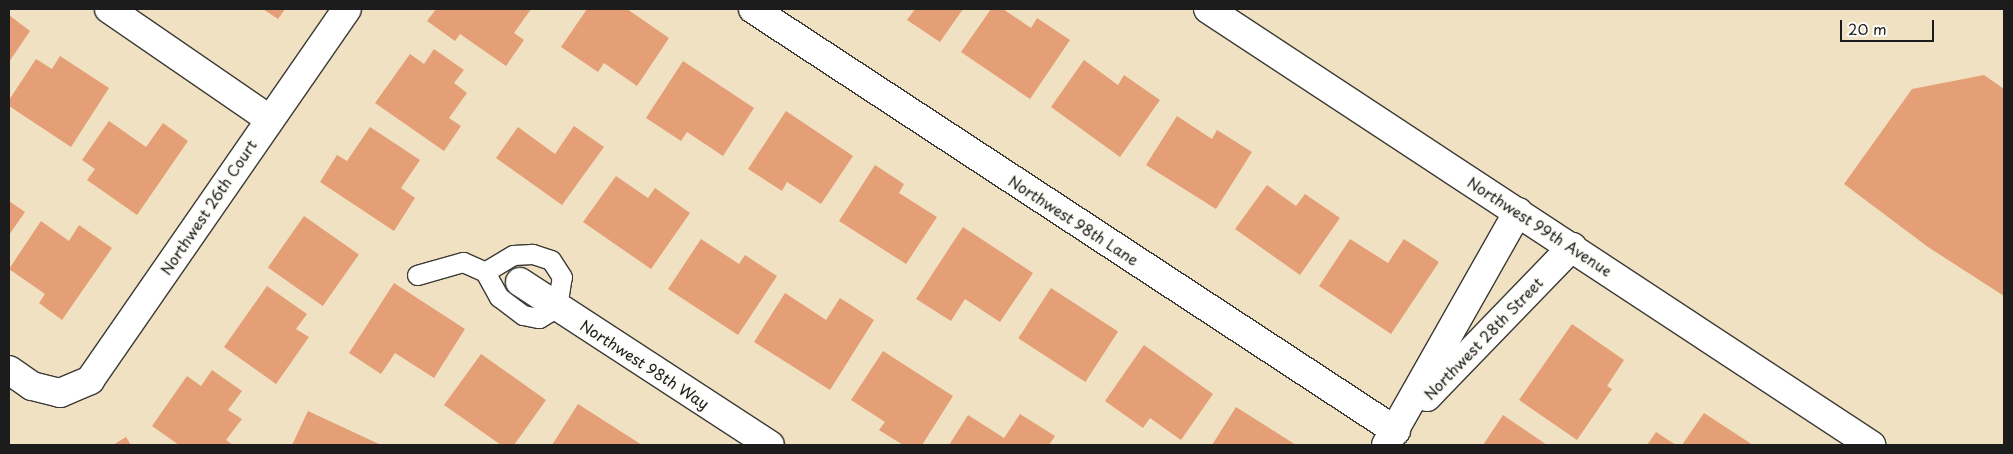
<!DOCTYPE html>
<html>
<head>
<meta charset="utf-8">
<style>
	body { margin:0 }
	#map { position:relative; width:2013px; height:454px; overflow:hidden; background:#f0e1c3; font-family:"Playpen Sans",sans-serif }
	div>[style] { position:absolute }
	.building>* { inset:0; background:#e59f77; transform-origin:0 0 }
	.roads { filter:drop-shadow(1px 0 #3c3a35) drop-shadow(-1px 0 #3c3a35) drop-shadow(0 1px #3c3a35) drop-shadow(0 -1px #3c3a35) }
	.lane>* { height:19px; margin:-9.5px; padding:0 9.5px; transform-origin:9.5px; border-radius:9.5px; background:#fff }
	.street>* { height:28px; margin:-14px; padding:0 14px; transform-origin:14px; border-radius:14px; background:#fff }
	.secondary>* { height:28px; margin:-14px; padding:0 14px; transform-origin:14px; border-radius:14px; background:#fff }
	span { translate:-50% -50%; white-space:nowrap; text-align:center; line-height:1.15; -webkit-text-stroke:4px #fdfcf7; paint-order:stroke }
	.street-label { font-size:15px; color:#1c1c1c }
	.frame { position:absolute; inset:0; border:10px solid #1c1c1c; pointer-events:none }
	.scale { position:absolute; left:1840px; top:20px; width:94px; height:22px; box-sizing:border-box; border:2px solid #1c1c1c; border-top:0; padding-left:6px; font-size:15px; line-height:18px; white-space:nowrap; color:#1c1c1c; -webkit-text-stroke:4px #fdfcf7; paint-order:stroke }
</style>
</head>
<body>
<div id="map">
	<div class="building">
		<div style="clip-path:polygon(263px 9px,285px 9px,278px 19px)"></div>
		<div style="clip-path:polygon(436px 9px,531px 9px,514px 33px,524px 40px,506px 66px,460px 34px,455px 41px,427px 21px)"></div>
		<div style="clip-path:polygon(587px 9px,627px 9px,669px 38px,637px 86px,604px 63px,598px 72px,561px 47px)"></div>
		<div style="clip-path:polygon(915px 9px,963px 9px,940px 42px,907px 20px)"></div>
		<div style="clip-path:polygon(991px 9px,1003px 9px,1031px 28px,1037px 18px,1070px 40px,1030px 99px,961px 52px)"></div>
		<div style="clip-path:polygon(9px 15px,30px 31px,9px 62px)"></div>
		<div style="clip-path:polygon(434px 49px,464px 70px,454px 83px,467px 93px,449px 118px,461px 126px,444px 151px,375px 103px,410px 54px,424px 64px)"></div>
		<div style="clip-path:polygon(60px 56px,109px 88px,71px 147px,9px 106px,9px 100px,36px 59px,52px 69px)"></div>
		<div style="clip-path:polygon(1084px 60px,1118px 85px,1124px 75px,1160px 100px,1120px 157px,1051px 107px)"></div>
		<div style="clip-path:polygon(683px 61px,754px 108px,723px 156px,687px 132px,681px 141px,646px 118px)"></div>
		<div style="clip-path:polygon(1984px 75px,2004px 89px,2004px 296px,1928px 247px,1844px 184px,1912px 89px)"></div>
		<div style="clip-path:polygon(786px 111px,853px 156px,821px 204px,787px 182px,782px 191px,748px 169px)"></div>
		<div style="clip-path:polygon(1177px 116px,1212px 139px,1217px 130px,1252px 152px,1216px 209px,1146px 165px)"></div>
		<div style="clip-path:polygon(109px 121px,146px 147px,163px 123px,188px 141px,137px 215px,87px 180px,95px 169px,82px 160px)"></div>
		<div style="clip-path:polygon(574px 126px,604px 147px,562px 205px,496px 158px,518px 127px,555px 154px)"></div>
		<div style="clip-path:polygon(370px 127px,420px 160px,401px 188px,415px 198px,394px 231px,320px 182px,337px 155px,347px 161px)"></div>
		<div style="clip-path:polygon(875px 165px,904px 184px,899px 193px,937px 217px,906px 264px,839px 221px)"></div>
		<div style="clip-path:polygon(616px 176px,648px 198px,655px 188px,690px 213px,651px 269px,583px 222px)"></div>
		<div style="clip-path:polygon(1267px 185px,1296px 206px,1305px 194px,1340px 218px,1300px 275px,1235px 229px)"></div>
		<div style="clip-path:polygon(9px 201px,25px 212px,9px 235px)"></div>
		<div style="left:304px;top:216px;width:67px;height:63px;rotate:35deg"></div>
		<div style="clip-path:polygon(41px 221px,69px 241px,79px 225px,112px 248px,62px 320px,39px 303px,45px 294px,9px 269px)"></div>
		<div style="clip-path:polygon(963px 227px,1033px 273px,1000px 322px,965px 299px,951px 321px,916px 299px)"></div>
		<div style="clip-path:polygon(701px 239px,739px 264px,745px 255px,777px 276px,738px 335px,668px 289px)"></div>
		<div style="clip-path:polygon(1350px 239px,1388px 263px,1404px 239px,1439px 262px,1391px 334px,1319px 286px)"></div>
		<div style="clip-path:polygon(394px 283px,465px 329px,434px 378px,395px 353px,381px 374px,349px 353px)"></div>
		<div style="clip-path:polygon(267px 286px,307px 314px,296px 329px,309px 337px,276px 384px,224px 347px)"></div>
		<div style="left:1051px;top:288px;width:80px;height:60px;rotate:33deg"></div>
		<div style="clip-path:polygon(785px 293px,826px 320px,840px 298px,874px 320px,830px 390px,754px 342px)"></div>
		<div style="clip-path:polygon(1572px 324px,1624px 360px,1607px 386px,1612px 389px,1577px 440px,1519px 400px)"></div>
		<div style="clip-path:polygon(1144px 345px,1213px 394px,1181px 440px,1150px 418px,1143px 428px,1105px 401px)"></div>
		<div style="clip-path:polygon(883px 351px,953px 396px,922px 445px,903px 445px,879px 430px,885px 422px,851px 400px)"></div>
		<div style="clip-path:polygon(481px 354px,546px 400px,514px 445px,501px 445px,444px 405px)"></div>
		<div style="clip-path:polygon(212px 370px,242px 391px,228px 410px,242px 419px,226px 440px,233px 445px,179px 445px,152px 426px,187px 376px,201px 386px)"></div>
		<div style="clip-path:polygon(578px 404px,642px 445px,552px 445px)"></div>
		<div style="clip-path:polygon(1236px 407px,1296px 445px,1212px 445px)"></div>
		<div style="clip-path:polygon(308px 411px,381px 445px,292px 445px)"></div>
		<div style="clip-path:polygon(1704px 413px,1753px 445px,1682px 445px)"></div>
		<div style="clip-path:polygon(1020px 414px,1055px 436px,1049px 445px,949px 445px,968px 415px,1004px 438px)"></div>
		<div style="clip-path:polygon(1503px 415px,1547px 445px,1483px 445px)"></div>
		<div style="clip-path:polygon(1656px 432px,1676px 445px,1647px 445px)"></div>
		<div style="clip-path:polygon(126px 437px,131px 445px,113px 445px)"></div>
	</div>
	<div class="roads">
		<div class="lane">
			<div style="left:417px;top:275px;width:48px;rotate:-15.8deg"></div>
			<div style="left:463px;top:262px;width:24px;rotate:24deg"></div>
			<div style="left:485px;top:272px;width:29px;rotate:61deg"></div>
			<div style="left:499px;top:297px;width:30px;rotate:37deg"></div>
			<div style="left:523px;top:315px;width:16px;rotate:11deg"></div>
			<div style="left:539px;top:318px;width:21px;rotate:-31deg"></div>
			<div style="left:557px;top:307px;width:30px;rotate:-81deg"></div>
			<div style="left:562px;top:277px;width:20px;rotate:-123deg"></div>
			<div style="left:551px;top:260px;width:20px;rotate:-162deg"></div>
			<div style="left:532px;top:254px;width:19px;rotate:177deg"></div>
			<div style="left:513px;top:255px;width:33px;rotate:149deg"></div>
		</div>
		<div class="street">
			<div style="left:109px;top:9px;width:194px;rotate:34.5deg"></div>
			<div style="left:753px;top:9px;width:769px;rotate:33.28deg"></div>
			<div style="left:520px;top:282px;width:298px;rotate:33.1deg"></div>
			<div style="left:9px;top:370px;width:28px;rotate:35deg"></div>
			<div style="left:32px;top:386px;width:29px;rotate:14deg"></div>
			<div style="left:60px;top:393px;width:33px;rotate:-23deg"></div>
			<div style="left:90px;top:380px;width:451px;rotate:-55.3deg"></div>
			<div style="left:1427px;top:397px;width:209px;rotate:-46deg"></div>
			<div style="left:1386px;top:445px;width:268px;rotate:-60.5deg"></div>
		</div>
		<div class="secondary">
			<div style="left:1208px;top:9px;width:794px;rotate:33.33deg"></div>
		</div>
	</div>
	<div class="street-label">
		<span style="left:208px;top:207px;rotate:-56deg">Northwest 26th Court</span>
		<span style="left:1074px;top:220px;rotate:33deg">Northwest 98th Lane</span>
		<span style="left:1540px;top:226px;rotate:33deg">Northwest 99th Avenue</span>
		<span style="left:1483px;top:338px;rotate:-46deg">Northwest 28th Street</span>
		<span style="left:645px;top:364px;rotate:33deg">Northwest 98th Way</span>
	</div>
	<div class="frame"></div>
	<div class="scale">20 m</div>
</div>
</body>
</html>
